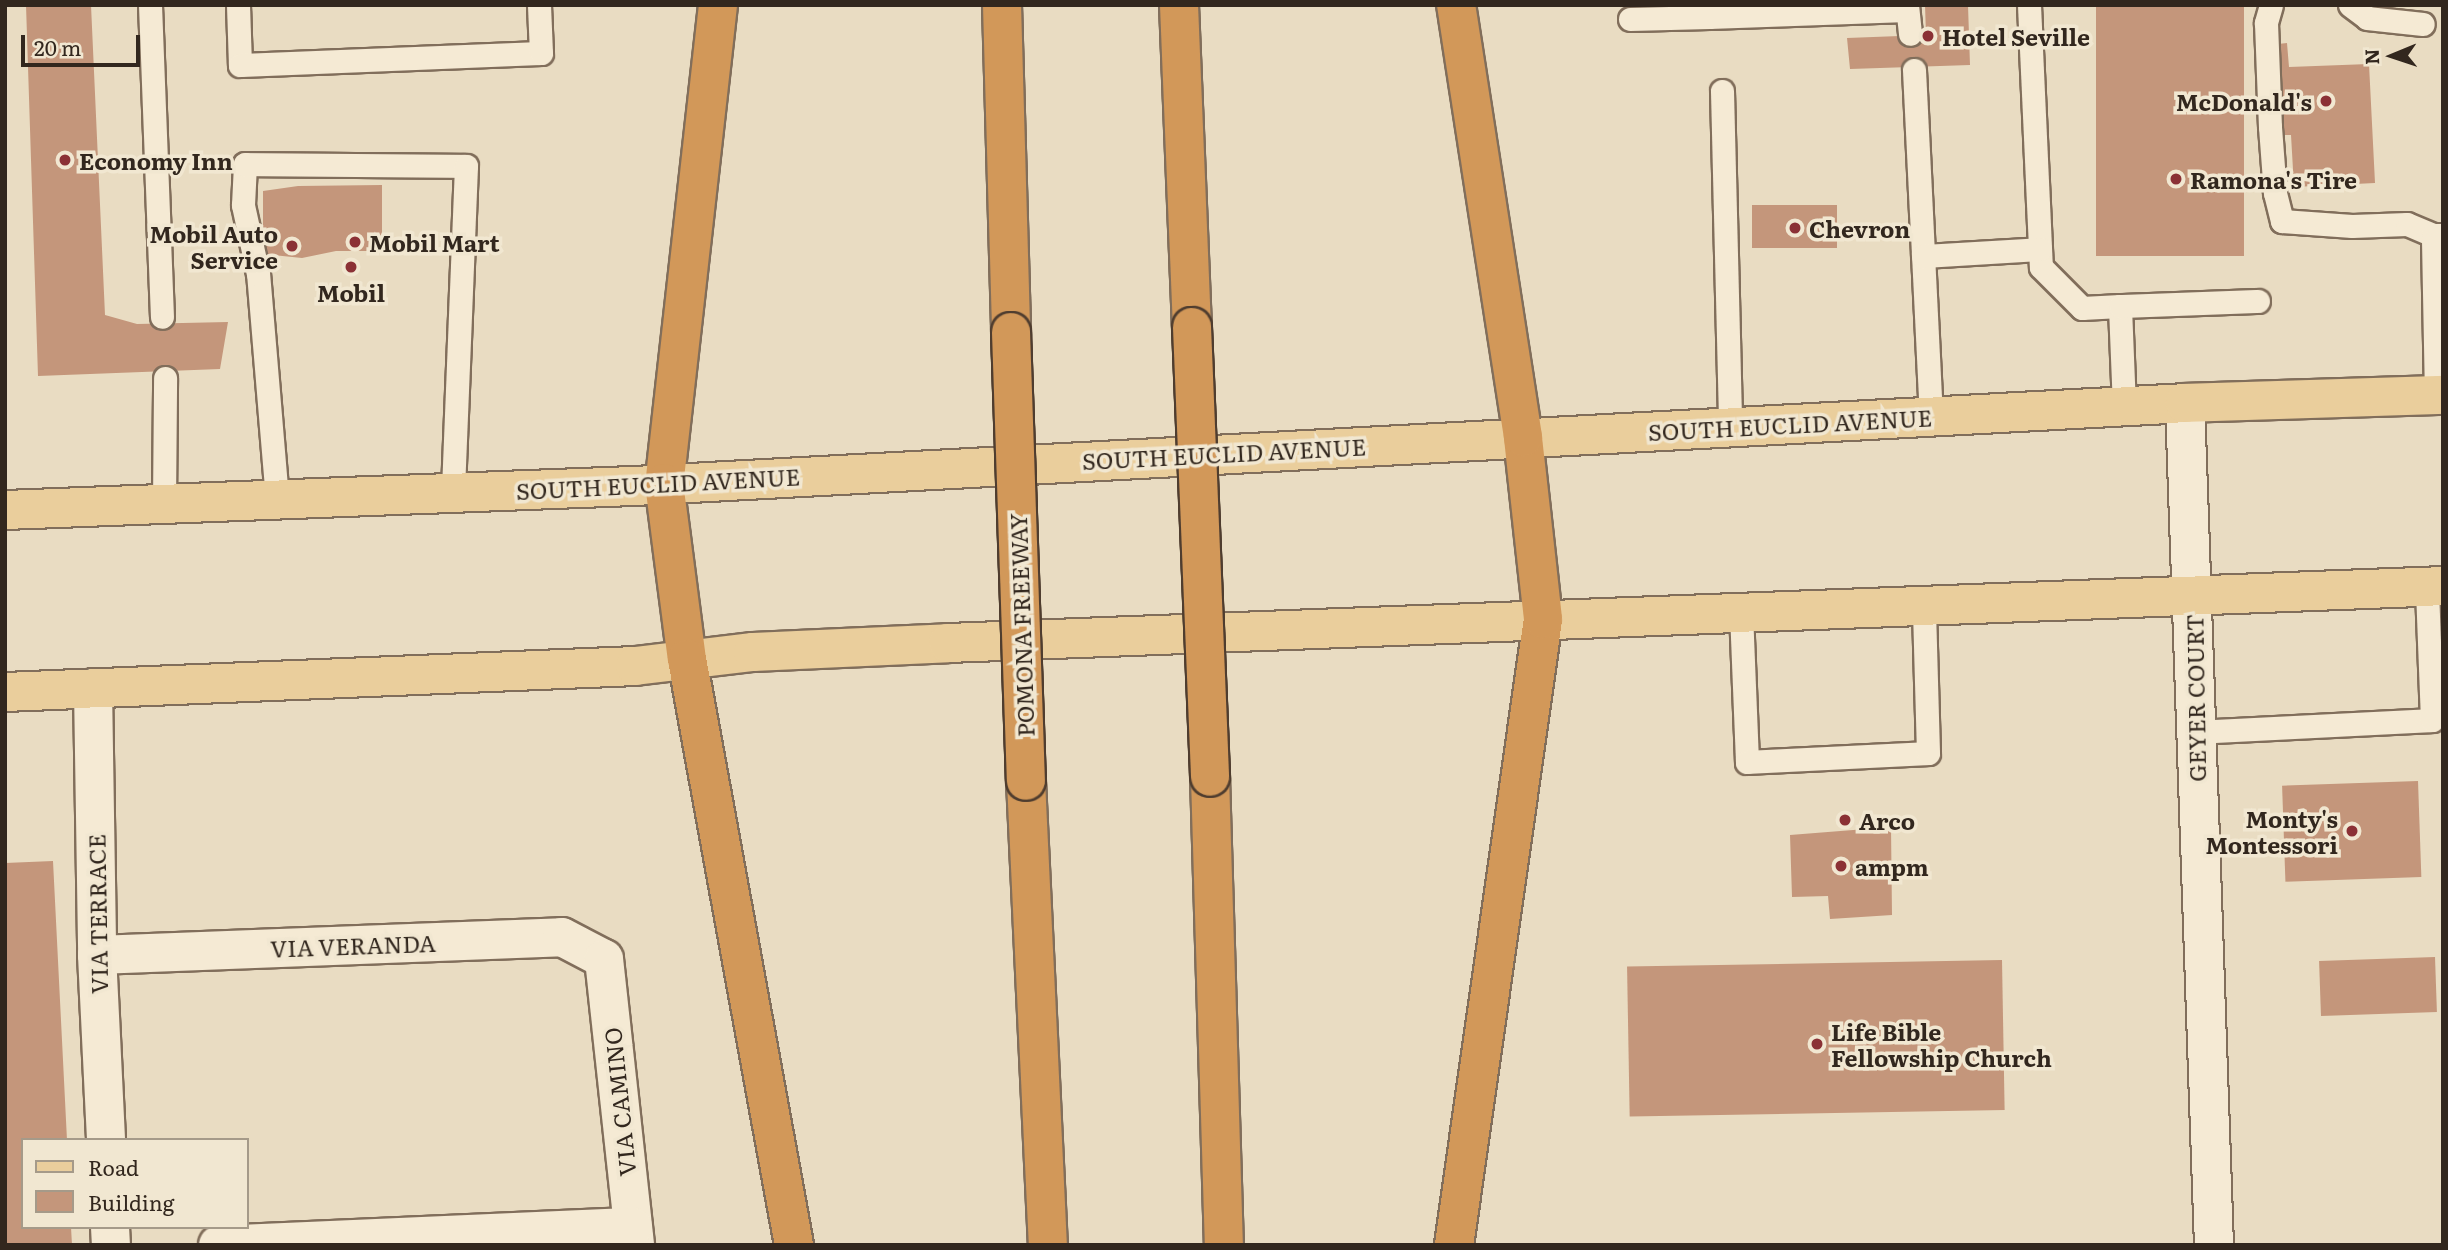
<!DOCTYPE html>
<html>
<head>
<meta charset="utf-8">
<style>
	body { margin:0 }
	#map { position:relative; width:2448px; height:1250px; overflow:hidden; background:#e9dcc2; font-family:Literata,serif }
	div>[style] { position:absolute }
	.building>* { inset:0; background:#c4967b; transform-origin:0 0 }
	.roads { filter:drop-shadow(2px 0 #816e5b) drop-shadow(-2px 0 #816e5b) drop-shadow(0 2px #816e5b) drop-shadow(0 -2px #816e5b) }
	.lane>* { height:23px; margin:-11.5px; padding:0 11.5px; transform-origin:11.5px; border-radius:11.5px; background:#f5ead4 }
	.street>* { height:38px; margin:-19px; padding:0 19px; transform-origin:19px; border-radius:19px; background:#f5ead4 }
	.primary>* { height:38px; margin:-19px; padding:0 19px; transform-origin:19px; border-radius:19px; background:#eace9c }
	.highway>* { height:38px; margin:-19px; padding:0 19px; transform-origin:19px; border-radius:19px; background:#d29859 }
	.bridges { filter:drop-shadow(2px 0 #4f3d2f) drop-shadow(-2px 0 #4f3d2f) drop-shadow(0 2px #4f3d2f) drop-shadow(0 -2px #4f3d2f) }
	.highway-bridge>* { height:38px; margin:-19px; padding:0 19px; transform-origin:19px; border-radius:19px; background:#d29859 }
	.dots>* { width:19px; height:19px; translate:-50% -50%; box-sizing:border-box; border:4px solid #f1e7d1; border-radius:50% }
	span { translate:-50% -50%; white-space:nowrap; text-align:center; line-height:1.15; -webkit-text-stroke:7px #f1e7d1; paint-order:stroke }
	.poi-label { font-size:23px; color:#32271e; font-weight:700 }
	.left { translate:0 -50%; text-align:left }
	.right { translate:-100% -50%; text-align:right }
	.street-label { font-size:23px; color:#32271e }
	.frame { position:absolute; inset:0; border:7px solid #32271e; pointer-events:none }
	.legend { position:absolute; left:21px; top:1138px; width:228px; height:91px; box-sizing:border-box; background:#f1e7d1; border:2px solid #a59a89; margin:0; padding:9px 12px; list-style:none; font-size:21px; color:#32271e }
	.legend li { display:flex; align-items:center; gap:14px; height:35px }
	.legend b { width:35px; border:2px solid #a59a89 }
	.north { position:absolute; left:2357px; top:21px; width:70px; height:70px; -webkit-text-stroke:5px #f1e7d1; paint-order:stroke; rotate:268deg; font-size:19px; font-weight:700; line-height:28px; text-align:center; color:#32271e }
	.north::after { content:''; display:block; margin:auto; width:24px; height:32px; background:#32271e; clip-path:polygon(50% 0,100% 100%,50% 72%,0 100%) }
	.scale { position:absolute; left:21px; top:35px; width:119px; height:32px; box-sizing:border-box; border:4px solid #32271e; border-top:0; padding-left:9px; font-size:21px; line-height:24px; white-space:nowrap; color:#32271e; -webkit-text-stroke:5px #f1e7d1; paint-order:stroke }
</style>
</head>
<body>
<div id="map">
	<div class="building">
		<div style="clip-path:polygon(26px 5px,91px 5px,105px 315px,137px 324px,228px 322px,220px 369px,38px 376px)"></div>
		<div style="clip-path:polygon(1925px 5px,1968px 5px,1970px 65px,1850px 69px,1847px 38px,1926px 35px)"></div>
		<div style="left:2096px;top:5px;width:148px;height:251px"></div>
		<div style="clip-path:polygon(2287px 43px,2289px 67px,2369px 64px,2375px 183px,2294px 187px,2291px 135px,2282px 135px,2278px 44px)"></div>
		<div style="clip-path:polygon(382px 185px,382px 251px,336px 251px,302px 258px,263px 254px,263px 191px,298px 186px)"></div>
		<div style="left:1837px;top:205px;width:43px;height:85px;rotate:90deg"></div>
		<div style="left:2418px;top:781px;width:96px;height:136px;rotate:88deg"></div>
		<div style="clip-path:polygon(1891px 827px,1892px 915px,1830px 919px,1828px 896px,1792px 897px,1790px 835px)"></div>
		<div style="clip-path:polygon(53px 861px,67px 1140px,23px 1140px,23px 1227px,71px 1227px,72px 1245px,5px 1245px,5px 863px)"></div>
		<div style="left:2435px;top:957px;width:55px;height:116px;rotate:88deg"></div>
		<div style="left:2002px;top:960px;width:150px;height:375px;rotate:89deg"></div>
	</div>
	<div class="roads">
		<div class="lane">
			<div style="left:150px;top:5px;width:312px;rotate:87.8deg"></div>
			<div style="left:238px;top:5px;width:60px;rotate:88.1deg"></div>
			<div style="left:240px;top:65px;width:301px;rotate:-2.3deg"></div>
			<div style="left:541px;top:53px;width:48px;rotate:-92.4deg"></div>
			<div style="left:1709px;top:5px;width:12px;rotate:90deg"></div>
			<div style="left:1709px;top:17px;width:198px;rotate:-2deg"></div>
			<div style="left:1907px;top:5px;width:29px;rotate:84deg"></div>
			<div style="left:2029px;top:5px;width:262px;rotate:87.4deg"></div>
			<div style="left:2041px;top:267px;width:58px;rotate:45deg"></div>
			<div style="left:2082px;top:308px;width:38px;rotate:-3deg"></div>
			<div style="left:2271px;top:5px;width:19px;rotate:106deg"></div>
			<div style="left:2266px;top:23px;width:104px;rotate:87.8deg"></div>
			<div style="left:2270px;top:127px;width:66px;rotate:85.7deg"></div>
			<div style="left:2275px;top:193px;width:29px;rotate:76deg"></div>
			<div style="left:2282px;top:221px;width:70px;rotate:4.1deg"></div>
			<div style="left:2352px;top:226px;width:55px;rotate:-2.1deg"></div>
			<div style="left:2407px;top:224px;width:28px;rotate:23deg"></div>
			<div style="left:2350px;top:5px;width:21px;rotate:37deg"></div>
			<div style="left:2367px;top:18px;width:56px;rotate:6.1deg"></div>
			<div style="left:1630px;top:19px;width:79px;rotate:-1.5deg"></div>
			<div style="left:1914px;top:70px;width:347px;rotate:87.2deg"></div>
			<div style="left:1722px;top:91px;width:336px;rotate:88.6deg"></div>
			<div style="left:1923px;top:256px;width:117px;rotate:-3.4deg"></div>
			<div style="left:2436px;top:396px;width:161px;rotate:-91.1deg"></div>
			<div style="left:2433px;top:235px;width:10px"></div>
			<div style="left:2124px;top:407px;width:101px;rotate:-92.3deg"></div>
			<div style="left:2120px;top:306px;width:138px;rotate:-2.1deg"></div>
			<div style="left:277px;top:499px;width:226px;rotate:-94.8deg"></div>
			<div style="left:258px;top:274px;width:71px;rotate:-102.3deg"></div>
			<div style="left:243px;top:205px;width:41px;rotate:-87.2deg"></div>
			<div style="left:245px;top:164px;width:221px;rotate:0.5deg"></div>
			<div style="left:466px;top:166px;width:326px;rotate:92.3deg"></div>
			<div style="left:164px;top:504px;width:126px;rotate:-89.5deg"></div>
			<div style="left:1741px;top:612px;width:150px;rotate:87.7deg"></div>
			<div style="left:1747px;top:762px;width:181px;rotate:-2.8deg"></div>
			<div style="left:1928px;top:753px;width:147px;rotate:-91.6deg"></div>
			<div style="left:2196px;top:732px;width:236px;rotate:-2.9deg"></div>
			<div style="left:2432px;top:720px;width:133px;rotate:-92.2deg"></div>
		</div>
		<div class="street">
			<div style="left:2185px;top:403px;width:842px;rotate:88.03deg"></div>
			<div style="left:93px;top:688px;width:267px;rotate:89.1deg"></div>
			<div style="left:97px;top:955px;width:185px;rotate:87.2deg"></div>
			<div style="left:97px;top:955px;width:465px;rotate:-2.2deg"></div>
			<div style="left:562px;top:937px;width:47px;rotate:27.6deg"></div>
			<div style="left:604px;top:959px;width:288px;rotate:83.8deg"></div>
			<div style="left:110px;top:1227px;width:18px;rotate:87deg"></div>
			<div style="left:218px;top:1245px;width:415px;rotate:-2.5deg"></div>
		</div>
		<div class="primary">
			<div style="left:5px;top:510px;width:629px;rotate:-2.19deg"></div>
			<div style="left:634px;top:486px;width:1553px;rotate:-3.06deg"></div>
			<div style="left:2185px;top:403px;width:258px;rotate:-1.8deg"></div>
			<div style="left:5px;top:692px;width:631px;rotate:-2.36deg"></div>
			<div style="left:635px;top:666px;width:119px;rotate:-6.8deg"></div>
			<div style="left:753px;top:652px;width:195px;rotate:-2.6deg"></div>
			<div style="left:948px;top:643px;width:1496px;rotate:-2.18deg"></div>
		</div>
		<div class="highway">
			<div style="left:718px;top:5px;width:481px;rotate:96.4deg"></div>
			<div style="left:664px;top:483px;width:177px;rotate:82.6deg"></div>
			<div style="left:687px;top:659px;width:596px;rotate:79.65deg"></div>
			<div style="left:1002px;top:5px;width:327px;rotate:88.4deg"></div>
			<div style="left:1179px;top:5px;width:322px;rotate:87.7deg"></div>
			<div style="left:1210px;top:777px;width:468px;rotate:88.3deg"></div>
			<div style="left:1026px;top:781px;width:465px;rotate:87.3deg"></div>
			<div style="left:1454px;top:1245px;width:632px;rotate:-81.91deg"></div>
			<div style="left:1543px;top:619px;width:183px;rotate:-96.3deg"></div>
			<div style="left:1523px;top:437px;width:437px;rotate:-98.8deg"></div>
		</div>
	</div>
	<div class="bridges">
		<div class="highway-bridge">
			<div style="left:1192px;top:327px;width:450px;rotate:87.7deg"></div>
			<div style="left:1011px;top:332px;width:449px;rotate:88.1deg"></div>
		</div>
	</div>
	<div class="dots">
		<div style="left:1928px;top:36px;background:#8b3135"></div>
		<div style="left:2326px;top:101px;background:#8b3135"></div>
		<div style="left:65px;top:160px;background:#8b3135"></div>
		<div style="left:2176px;top:179px;background:#8b3135"></div>
		<div style="left:1795px;top:228px;background:#8b3135"></div>
		<div style="left:355px;top:242px;background:#8b3135"></div>
		<div style="left:292px;top:246px;background:#8b3135"></div>
		<div style="left:351px;top:267px;background:#8b3135"></div>
		<div style="left:1845px;top:820px;background:#8b3135"></div>
		<div style="left:2352px;top:831px;background:#8b3135"></div>
		<div style="left:1841px;top:866px;background:#8b3135"></div>
		<div style="left:1817px;top:1044px;background:#8b3135"></div>
	</div>
	<div class="poi-label">
		<span class="left" style="left:1942px;top:36px">Hotel Seville</span>
		<span class="right" style="left:2312px;top:101px">McDonald's</span>
		<span class="left" style="left:79px;top:160px">Economy Inn</span>
		<span class="left" style="left:2190px;top:179px">Ramona's Tire</span>
		<span class="left" style="left:1809px;top:228px">Chevron</span>
		<span class="right" style="left:278px;top:246px">Mobil Auto<br>Service</span>
		<span class="left" style="left:369px;top:242px">Mobil Mart</span>
		<span style="left:351px;top:292px">Mobil</span>
		<span class="right" style="left:2338px;top:831px">Monty's<br>Montessori</span>
		<span class="left" style="left:1859px;top:820px">Arco</span>
		<span class="left" style="left:1855px;top:866px">ampm</span>
		<span class="left" style="left:1831px;top:1044px">Life Bible<br>Fellowship Church</span>
	</div>
	<div class="street-label">
		<span style="left:1790px;top:424px;rotate:-3deg">SOUTH EUCLID AVENUE</span>
		<span style="left:1224px;top:453px;rotate:-3deg">SOUTH EUCLID AVENUE</span>
		<span style="left:658px;top:483px;rotate:-3deg">SOUTH EUCLID AVENUE</span>
		<span style="left:1021px;top:625px;rotate:-92deg">POMONA FREEWAY</span>
		<span style="left:2195px;top:698px;rotate:-91deg">GEYER COURT</span>
		<span style="left:97px;top:914px;rotate:-91deg">VIA TERRACE</span>
		<span style="left:353px;top:945px;rotate:-2deg">VIA VERANDA</span>
		<span style="left:619px;top:1102px;rotate:-96deg">VIA CAMINO</span>
	</div>
	<div class="frame"></div>
	<ul class="legend">
	<li><b style="height:9px;background:#eace9c"></b>Road</li>
	<li><b style="height:19px;background:#c4967b"></b>Building</li>
	</ul>
	<div class="north">N</div>
	<div class="scale">20 m</div>
</div>
</body>
</html>
